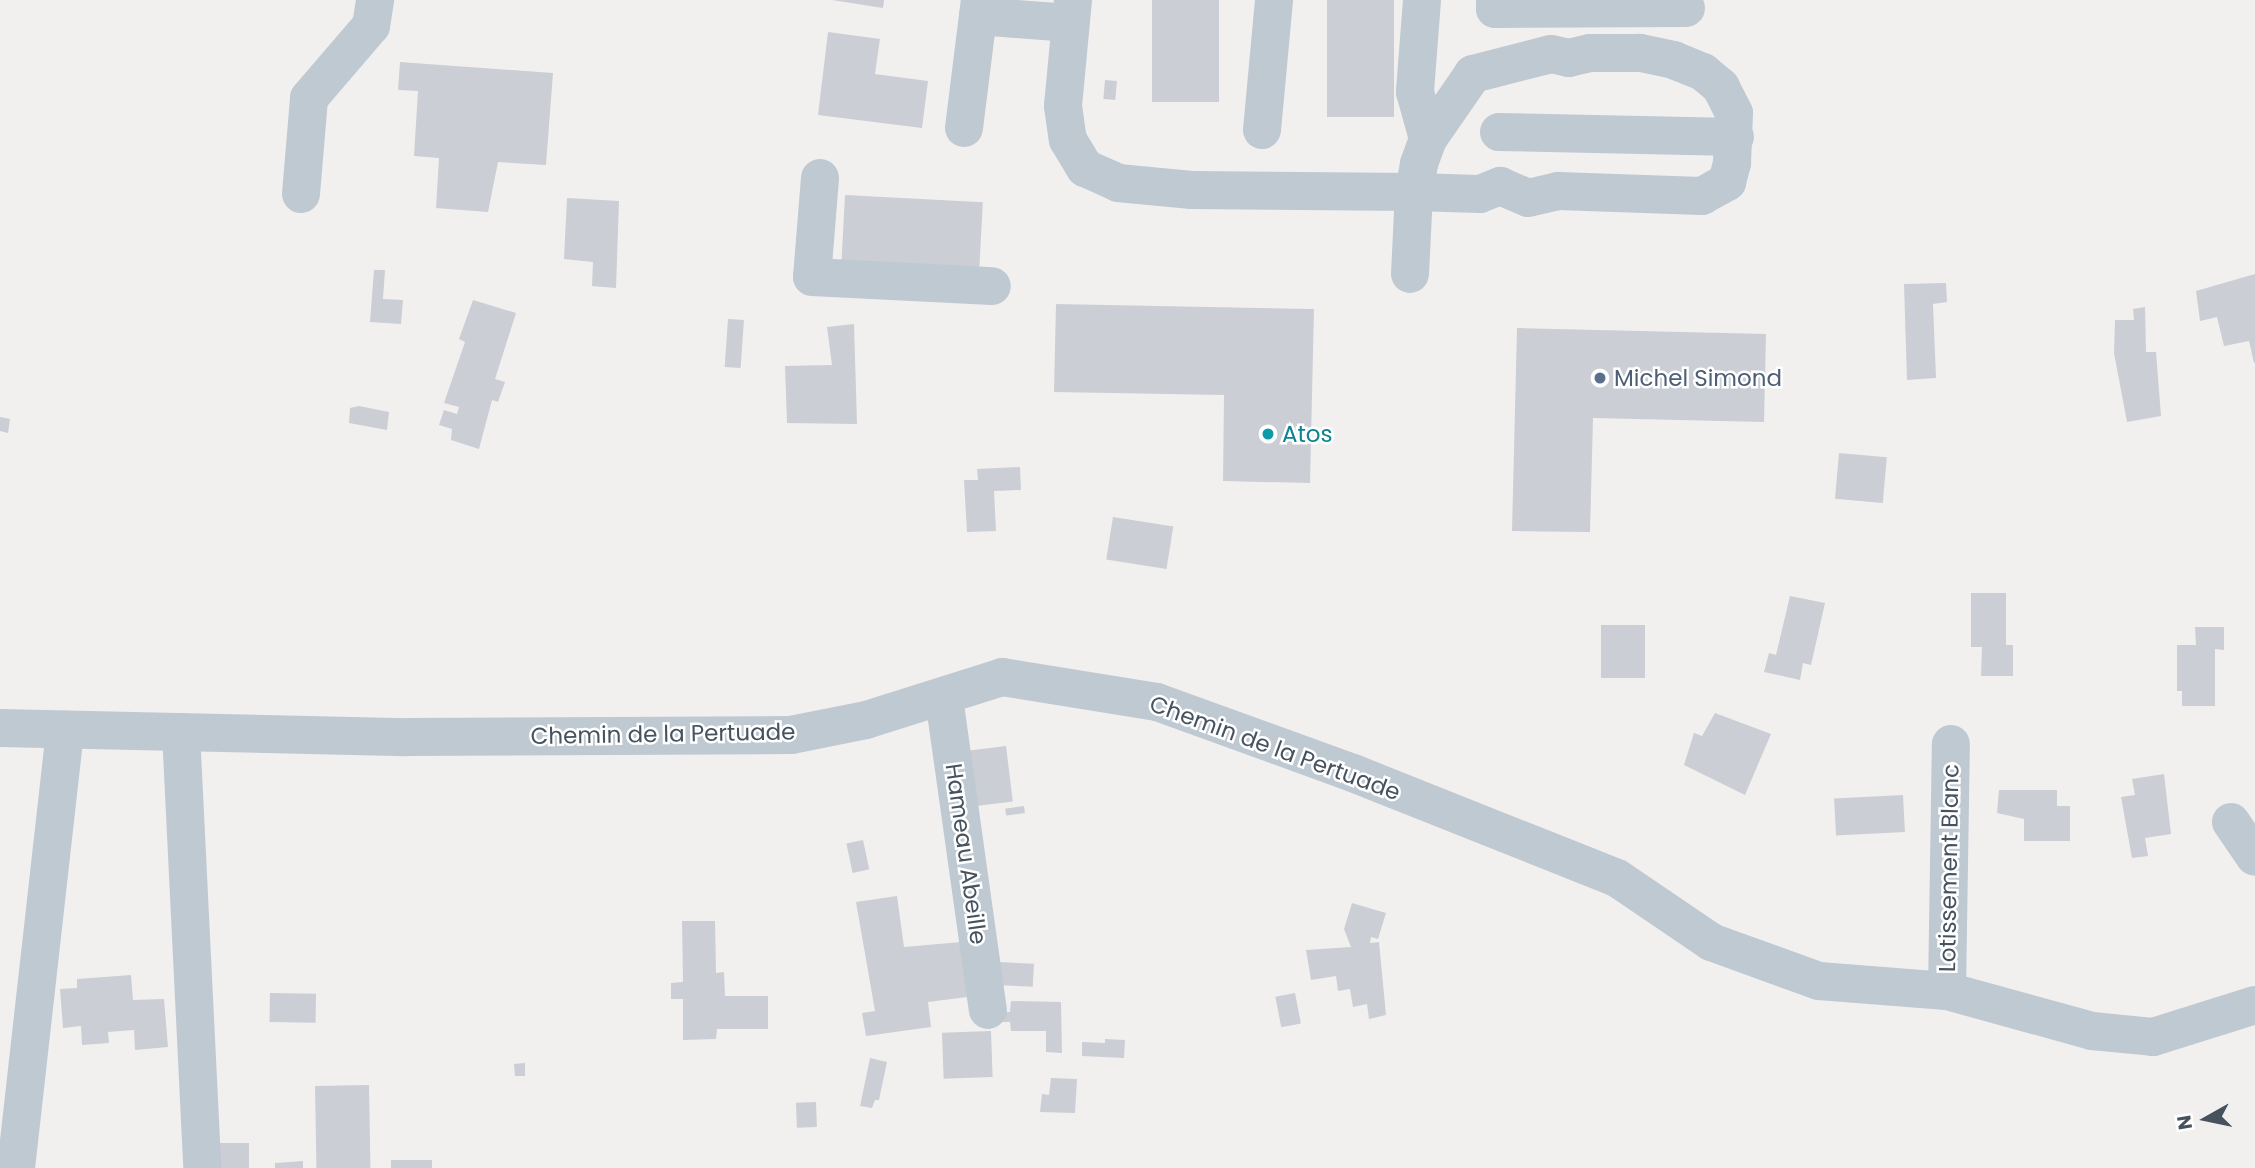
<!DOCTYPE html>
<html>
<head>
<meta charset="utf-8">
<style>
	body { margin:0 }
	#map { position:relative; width:2255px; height:1168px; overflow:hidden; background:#f2efef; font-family:Poppins,sans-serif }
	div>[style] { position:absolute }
	.building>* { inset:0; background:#cbced4; transform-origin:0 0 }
	.minor>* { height:38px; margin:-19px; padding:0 19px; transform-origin:19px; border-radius:19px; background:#bfc9d2 }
	.dots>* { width:19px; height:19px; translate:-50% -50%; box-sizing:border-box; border:4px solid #fff; border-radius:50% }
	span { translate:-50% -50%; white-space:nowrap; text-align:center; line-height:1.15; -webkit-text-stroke:5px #fff; paint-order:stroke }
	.service-label { font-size:23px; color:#4e5e75 }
	.left { translate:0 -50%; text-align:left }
	.culture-label { font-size:23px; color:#0d838f }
	.street-label { font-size:23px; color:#46525e }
	.north { position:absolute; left:2171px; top:1084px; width:70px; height:70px; -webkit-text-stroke:5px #fff; paint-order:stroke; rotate:261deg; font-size:19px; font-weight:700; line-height:28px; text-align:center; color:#46525e }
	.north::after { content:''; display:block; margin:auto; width:24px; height:32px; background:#46525e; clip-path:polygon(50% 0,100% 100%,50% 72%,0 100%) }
</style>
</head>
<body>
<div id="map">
	<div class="building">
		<div style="clip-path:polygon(832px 0,884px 0,883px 8px)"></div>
		<div style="left:1152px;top:0;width:67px;height:102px"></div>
		<div style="left:1327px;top:0;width:67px;height:117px"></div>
		<div style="clip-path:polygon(828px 32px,880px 39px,875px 74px,928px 81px,922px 128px,818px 115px)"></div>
		<div style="clip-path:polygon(400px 62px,553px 73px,546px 165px,498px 162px,488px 212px,436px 208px,439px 158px,414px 156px,418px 91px,398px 90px)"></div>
		<div style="left:1105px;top:80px;width:12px;height:19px;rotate:5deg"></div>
		<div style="left:845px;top:195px;width:138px;height:67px;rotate:3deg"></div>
		<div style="clip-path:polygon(567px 198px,619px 201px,616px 288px,592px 286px,593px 262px,564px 259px)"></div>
		<div style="clip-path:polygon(374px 270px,385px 270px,383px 299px,403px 300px,401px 324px,370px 322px)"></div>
		<div style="clip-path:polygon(2255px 274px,2255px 363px,2254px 363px,2249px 341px,2224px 346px,2217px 317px,2200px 321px,2196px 291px)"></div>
		<div style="clip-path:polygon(1946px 283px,1947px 302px,1933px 304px,1936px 378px,1907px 380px,1904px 284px)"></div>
		<div style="clip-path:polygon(473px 300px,516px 313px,495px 379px,505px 382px,498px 402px,492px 400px,479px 449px,451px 440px,452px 429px,439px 425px,444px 410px,457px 414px,459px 407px,444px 403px,465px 342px,459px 339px)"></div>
		<div style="clip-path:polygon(1056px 304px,1314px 309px,1310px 483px,1223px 481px,1224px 395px,1054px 392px)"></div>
		<div style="clip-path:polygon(2145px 307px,2146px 352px,2156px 352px,2161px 416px,2127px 422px,2114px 353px,2115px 320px,2134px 320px,2133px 309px)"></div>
		<div style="left:728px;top:319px;width:16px;height:48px;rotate:4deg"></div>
		<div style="clip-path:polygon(854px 324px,857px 424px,787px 423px,785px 366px,832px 365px,827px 327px)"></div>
		<div style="clip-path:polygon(1517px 328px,1766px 334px,1764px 422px,1593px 418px,1590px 532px,1512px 531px)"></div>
		<div style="clip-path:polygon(359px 406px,389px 412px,387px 430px,349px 423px,350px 408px)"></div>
		<div style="clip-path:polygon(0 417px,10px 419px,8px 433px,0 431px)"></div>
		<div style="left:1839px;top:453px;width:48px;height:46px;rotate:5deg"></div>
		<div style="clip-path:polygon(1020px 467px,1021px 490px,994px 491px,996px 531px,967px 532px,964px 480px,978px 480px,977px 469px)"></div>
		<div style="left:1113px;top:517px;width:61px;height:43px;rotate:9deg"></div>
		<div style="clip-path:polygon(1971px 593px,2006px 593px,2006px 645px,2013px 645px,2013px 676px,1981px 676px,1982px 647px,1971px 647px)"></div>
		<div style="clip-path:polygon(1790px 596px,1825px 603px,1811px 665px,1803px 663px,1800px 680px,1764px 672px,1769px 653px,1776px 655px)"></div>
		<div style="left:1645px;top:625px;width:53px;height:44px;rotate:90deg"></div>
		<div style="clip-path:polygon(2195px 627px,2224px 627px,2224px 650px,2215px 649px,2215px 706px,2182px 706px,2182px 691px,2177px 691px,2177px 645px,2196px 645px)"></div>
		<div style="clip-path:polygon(1715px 713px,1771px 734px,1745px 795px,1684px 765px,1694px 733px,1702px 736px)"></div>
		<div style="left:1006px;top:746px;width:56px;height:37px;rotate:83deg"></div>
		<div style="clip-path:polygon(2164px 774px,2171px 834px,2145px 838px,2148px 856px,2132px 858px,2121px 797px,2135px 795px,2132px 779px)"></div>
		<div style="clip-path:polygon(1999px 790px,2057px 790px,2057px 806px,2070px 806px,2070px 841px,2024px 841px,2024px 819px,1997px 813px)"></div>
		<div style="left:1903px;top:795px;width:37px;height:69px;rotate:87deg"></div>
		<div style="left:1024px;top:806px;width:7px;height:19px;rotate:82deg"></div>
		<div style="left:863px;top:840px;width:30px;height:17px;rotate:78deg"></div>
		<div style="clip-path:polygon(897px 896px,904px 947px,973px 941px,975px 996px,928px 1002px,931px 1027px,866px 1036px,862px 1013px,875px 1011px,856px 902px)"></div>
		<div style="clip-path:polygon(1352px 903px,1386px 913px,1378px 939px,1371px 937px,1370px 943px,1379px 942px,1386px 1015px,1369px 1019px,1367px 1004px,1353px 1007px,1350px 989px,1338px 991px,1336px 976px,1311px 980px,1306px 950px,1351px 947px,1344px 929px)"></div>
		<div style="clip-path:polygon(682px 921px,715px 921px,716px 973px,724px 972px,725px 996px,768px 996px,768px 1029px,717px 1029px,716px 1039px,683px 1040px,683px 999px,671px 999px,671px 983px,683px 982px)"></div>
		<div style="left:999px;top:962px;width:35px;height:23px;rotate:3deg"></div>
		<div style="clip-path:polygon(131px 975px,133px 1000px,164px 999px,168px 1047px,135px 1050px,134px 1030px,108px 1032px,109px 1043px,82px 1045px,81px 1026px,63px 1028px,60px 989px,77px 988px,77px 979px)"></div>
		<div style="left:270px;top:993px;width:46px;height:29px;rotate:1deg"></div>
		<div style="left:1295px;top:993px;width:31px;height:20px;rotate:79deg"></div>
		<div style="clip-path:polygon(1011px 1001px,1061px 1002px,1062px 1053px,1046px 1052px,1046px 1031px,1011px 1031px,1010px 1022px,1000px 1022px,1001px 1012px,1010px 1012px)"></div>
		<div style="left:991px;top:1031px;width:46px;height:49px;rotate:88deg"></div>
		<div style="clip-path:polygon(1105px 1039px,1125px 1040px,1124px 1058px,1082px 1056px,1082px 1042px,1105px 1043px)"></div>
		<div style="clip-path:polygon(870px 1058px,887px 1062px,879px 1100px,875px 1100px,872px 1108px,860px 1106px)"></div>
		<div style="clip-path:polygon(525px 1063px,525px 1076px,515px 1076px,514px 1064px)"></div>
		<div style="clip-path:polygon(1051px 1078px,1077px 1079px,1075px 1113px,1040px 1112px,1042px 1094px,1049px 1095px)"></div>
		<div style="left:369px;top:1085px;width:83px;height:54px;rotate:89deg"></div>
		<div style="left:816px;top:1102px;width:25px;height:20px;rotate:88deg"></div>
		<div style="left:249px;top:1143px;width:25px;height:30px;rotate:90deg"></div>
		<div style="left:391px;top:1160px;width:41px;height:8px"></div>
		<div style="clip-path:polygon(303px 1161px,303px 1168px,275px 1168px,275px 1163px)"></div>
	</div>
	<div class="minor">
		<div style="left:1073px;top:0;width:106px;rotate:95.4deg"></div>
		<div style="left:1063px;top:106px;width:34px;rotate:82deg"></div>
		<div style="left:1068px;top:140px;width:33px;rotate:59deg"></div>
		<div style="left:1085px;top:168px;width:36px;rotate:24deg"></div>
		<div style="left:1118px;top:183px;width:74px;rotate:5.4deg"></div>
		<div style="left:1192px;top:190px;width:222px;rotate:0.5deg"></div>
		<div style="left:1414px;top:192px;width:66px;rotate:1.7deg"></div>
		<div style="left:1480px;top:194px;width:22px;rotate:-22deg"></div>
		<div style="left:1500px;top:186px;width:30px;rotate:23deg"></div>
		<div style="left:1528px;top:198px;width:31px;rotate:-13deg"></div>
		<div style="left:1558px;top:191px;width:144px;rotate:2deg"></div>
		<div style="left:1702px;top:196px;width:29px;rotate:-29deg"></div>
		<div style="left:1727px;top:182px;width:20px;rotate:-75deg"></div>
		<div style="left:1732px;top:163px;width:50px;rotate:-87.7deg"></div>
		<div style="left:1734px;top:113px;width:29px;rotate:-117deg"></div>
		<div style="left:1721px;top:87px;width:23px;rotate:-140deg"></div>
		<div style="left:1703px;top:72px;width:31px;rotate:-158deg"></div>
		<div style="left:1674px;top:60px;width:35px;rotate:-168deg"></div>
		<div style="left:1640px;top:53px;width:50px;rotate:180deg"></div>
		<div style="left:1590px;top:53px;width:22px;rotate:167deg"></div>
		<div style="left:1569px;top:58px;width:18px;rotate:-167deg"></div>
		<div style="left:1551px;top:54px;width:81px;rotate:165.6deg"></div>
		<div style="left:1473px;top:74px;width:79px;rotate:124.7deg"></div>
		<div style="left:1428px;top:139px;width:27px;rotate:110deg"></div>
		<div style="left:1419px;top:164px;width:28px;rotate:100deg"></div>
		<div style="left:1414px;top:192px;width:82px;rotate:92.8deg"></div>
		<div style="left:1422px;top:0;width:92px;rotate:94.4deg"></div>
		<div style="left:1415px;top:92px;width:49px;rotate:74.5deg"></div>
		<div style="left:1495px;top:0;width:9px;rotate:90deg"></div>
		<div style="left:1495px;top:9px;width:191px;rotate:-0.3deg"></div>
		<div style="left:978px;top:16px;width:92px;rotate:4.4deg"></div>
		<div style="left:964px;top:128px;width:129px;rotate:-82.9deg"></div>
		<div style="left:1262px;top:130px;width:131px;rotate:-84.7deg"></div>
		<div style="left:1499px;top:132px;width:236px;rotate:1.2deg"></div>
		<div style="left:820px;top:178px;width:99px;rotate:94.6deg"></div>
		<div style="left:812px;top:277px;width:180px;rotate:2.9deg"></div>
		<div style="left:301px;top:194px;width:96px;rotate:-85.2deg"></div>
		<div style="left:309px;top:98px;width:95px;rotate:-49.3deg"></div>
		<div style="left:371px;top:26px;width:26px;rotate:-81deg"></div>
		<div style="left:944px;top:698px;width:315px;rotate:82deg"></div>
		<div style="left:0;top:728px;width:407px;rotate:1.3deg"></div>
		<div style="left:407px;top:737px;width:384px;rotate:-0.3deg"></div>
		<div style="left:791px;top:735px;width:76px;rotate:-11.3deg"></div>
		<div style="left:866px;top:720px;width:143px;rotate:-17.5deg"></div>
		<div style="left:1002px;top:677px;width:157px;rotate:9.2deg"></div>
		<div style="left:1157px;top:702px;width:208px;rotate:19.9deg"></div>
		<div style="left:1353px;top:773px;width:284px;rotate:21.7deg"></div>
		<div style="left:1617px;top:878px;width:114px;rotate:34.2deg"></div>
		<div style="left:1711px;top:942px;width:115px;rotate:19.9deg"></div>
		<div style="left:1819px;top:981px;width:128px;rotate:4.5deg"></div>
		<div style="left:1947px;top:991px;width:150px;rotate:15.4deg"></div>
		<div style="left:2092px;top:1031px;width:61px;rotate:5.6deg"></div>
		<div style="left:2153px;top:1037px;width:107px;rotate:-17.4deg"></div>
		<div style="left:181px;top:732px;width:437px;rotate:87.2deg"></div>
		<div style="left:2231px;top:822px;width:42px;rotate:55.6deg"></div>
		<div style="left:1947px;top:991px;width:247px;rotate:-89.1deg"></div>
		<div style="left:16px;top:1168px;width:441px;rotate:-83.6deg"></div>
	</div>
	<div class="dots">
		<div style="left:1600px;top:378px;background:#5c6f8a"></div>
		<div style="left:1268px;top:434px;background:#0f9aa8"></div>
	</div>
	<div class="service-label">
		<span class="left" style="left:1614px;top:378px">Michel Simond</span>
	</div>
	<div class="culture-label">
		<span class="left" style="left:1282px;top:434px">Atos</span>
	</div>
	<div class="street-label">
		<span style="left:663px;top:734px;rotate:-1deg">Chemin de la Pertuade</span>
		<span style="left:1275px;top:748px;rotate:20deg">Chemin de la Pertuade</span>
		<span style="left:966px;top:854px;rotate:82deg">Hameau Abeille</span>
		<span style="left:1949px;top:868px;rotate:-89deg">Lotissement Blanc</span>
	</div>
	<div class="north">N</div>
</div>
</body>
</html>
